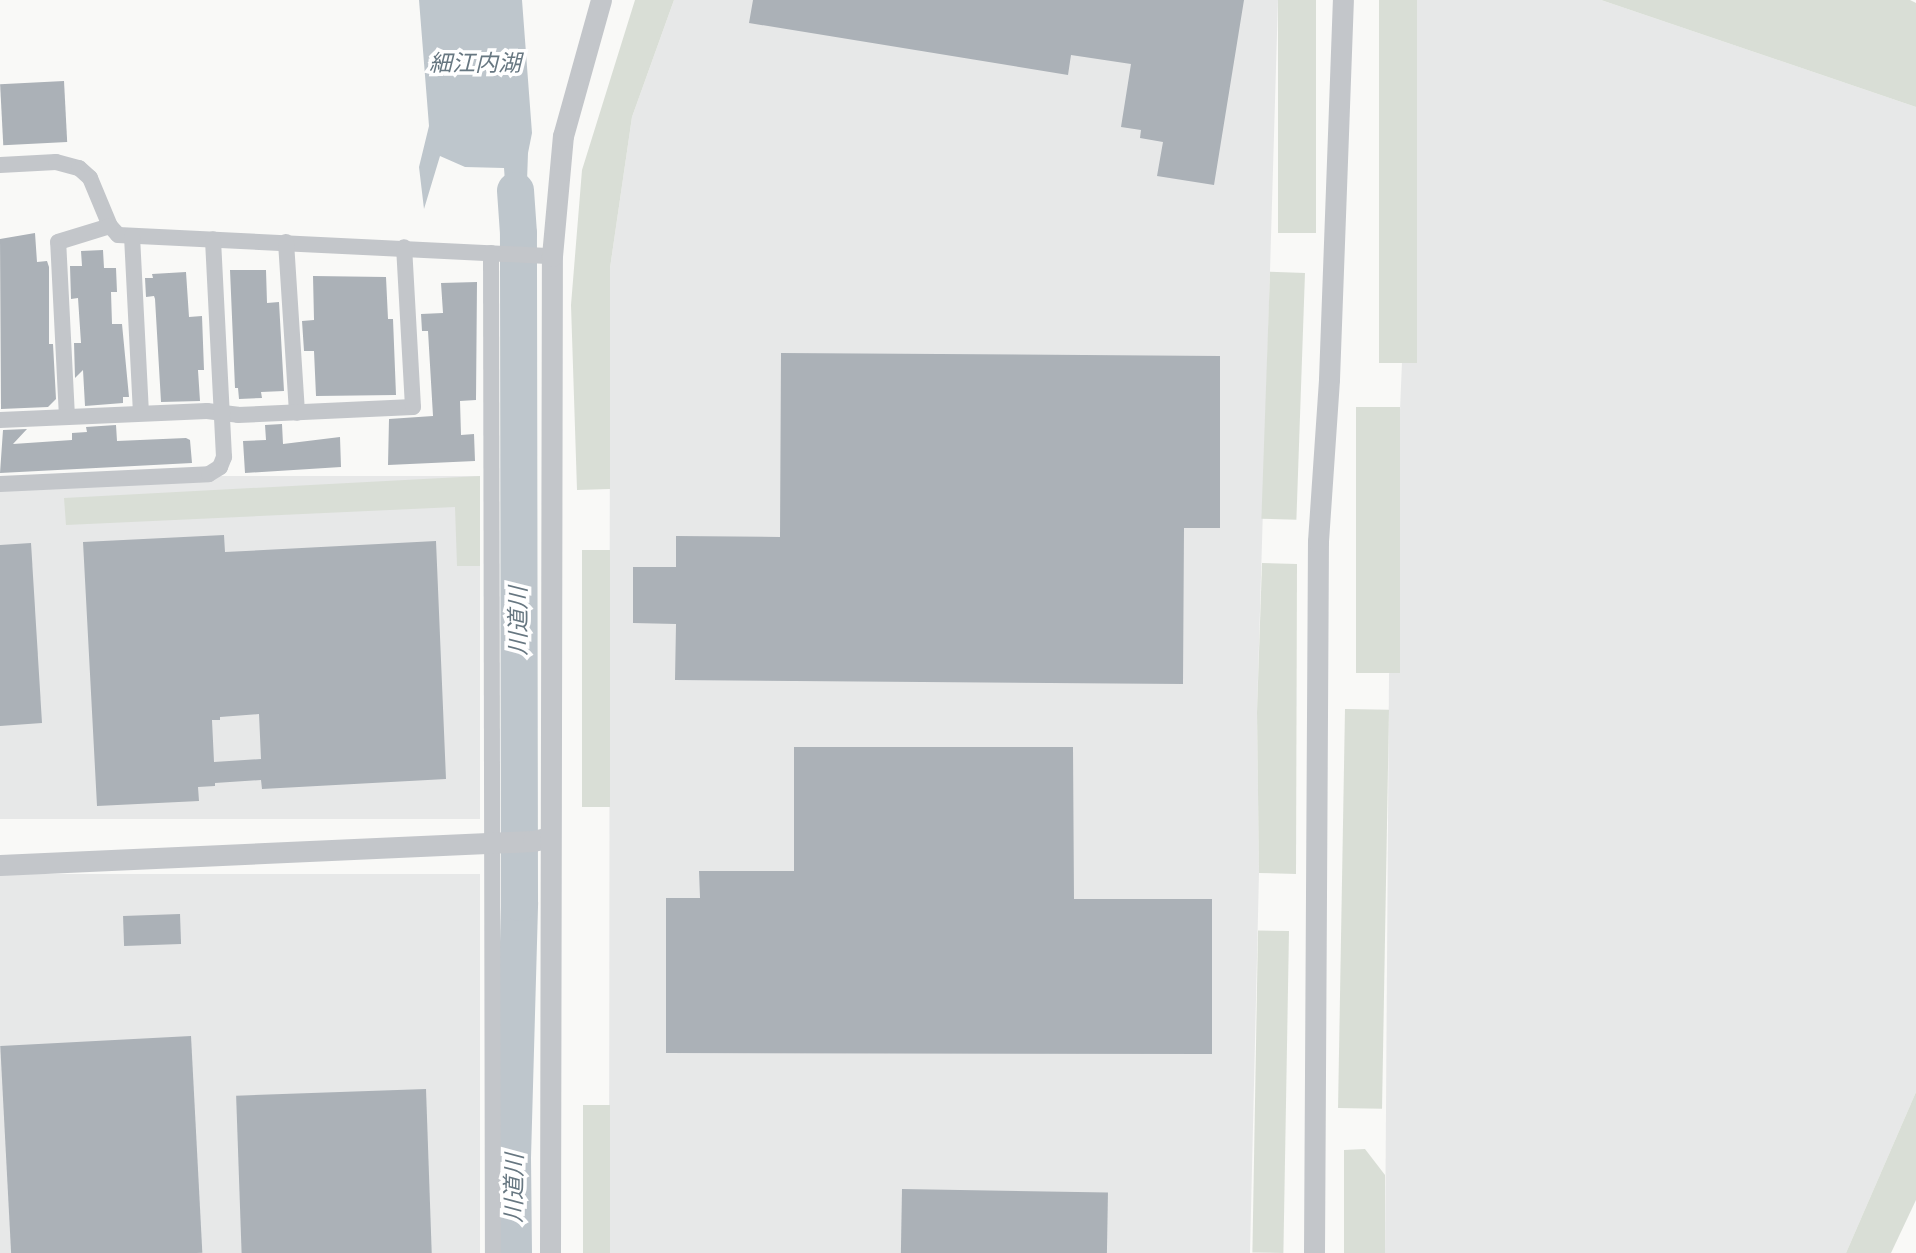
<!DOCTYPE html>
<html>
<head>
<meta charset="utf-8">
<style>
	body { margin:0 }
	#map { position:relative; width:1916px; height:1253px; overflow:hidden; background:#f9f9f7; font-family:"Fira Sans","Noto Sans JP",sans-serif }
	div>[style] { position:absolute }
	.built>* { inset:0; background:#e7e8e8; transform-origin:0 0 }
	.green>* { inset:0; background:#d9ded6; transform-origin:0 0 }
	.water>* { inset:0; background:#bec6cc }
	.river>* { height:37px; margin:-18.5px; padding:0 18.5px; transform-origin:18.5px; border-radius:18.5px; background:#bec6cc }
	.building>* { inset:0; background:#abb1b7; transform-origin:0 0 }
	.minor>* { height:16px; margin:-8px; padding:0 8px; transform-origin:8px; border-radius:8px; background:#c3c6ca }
	.tertiary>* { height:21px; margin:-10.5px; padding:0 10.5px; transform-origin:10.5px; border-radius:10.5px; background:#c3c6ca }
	span { translate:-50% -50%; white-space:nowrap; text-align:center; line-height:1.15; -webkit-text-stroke:7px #fff; paint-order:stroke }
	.water-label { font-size:23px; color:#677781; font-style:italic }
</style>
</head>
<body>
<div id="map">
	<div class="built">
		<div style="clip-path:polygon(674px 0,1278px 0,1257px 712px,1259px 873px,1250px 1253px,609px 1253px,610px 268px,632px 117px)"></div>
		<div style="clip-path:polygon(1417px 0,1601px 0,1916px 107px,1916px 1092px,1846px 1253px,1385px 1253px,1389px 676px)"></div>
		<div style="left:480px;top:476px;width:343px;height:481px;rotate:90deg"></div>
		<div style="left:480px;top:874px;width:379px;height:481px;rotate:90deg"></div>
	</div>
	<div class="green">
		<div style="clip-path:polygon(635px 0,674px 0,632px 117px,610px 268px,610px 489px,577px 490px,571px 305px,582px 170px)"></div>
		<div style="left:1278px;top:0;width:38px;height:233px"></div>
		<div style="left:1379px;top:0;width:38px;height:363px"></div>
		<div style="clip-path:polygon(1601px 0,1910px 0,1916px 3px,1916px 107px)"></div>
		<div style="left:1305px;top:273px;width:247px;height:35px;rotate:92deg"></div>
		<div style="left:1356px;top:407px;width:44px;height:266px"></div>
		<div style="clip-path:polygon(480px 476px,480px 566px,457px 566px,455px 507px,66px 525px,64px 498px)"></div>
		<div style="left:610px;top:550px;width:257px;height:28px;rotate:90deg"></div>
		<div style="clip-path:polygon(1262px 563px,1297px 564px,1296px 874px,1259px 873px,1257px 712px)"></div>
		<div style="left:1345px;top:709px;width:44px;height:399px;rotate:1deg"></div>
		<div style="left:1289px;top:931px;width:322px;height:31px;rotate:91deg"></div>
		<div style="clip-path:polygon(1916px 1092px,1916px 1200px,1891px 1253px,1846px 1253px)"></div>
		<div style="left:583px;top:1105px;width:27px;height:148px"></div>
		<div style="clip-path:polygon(1365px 1149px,1385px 1175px,1385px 1253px,1344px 1253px,1344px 1150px)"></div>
	</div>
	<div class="water">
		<div style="clip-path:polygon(419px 0,522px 0,532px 133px,528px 153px,525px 238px,509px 239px,504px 168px,465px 167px,440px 156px,424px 209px,419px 167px,429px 126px)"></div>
	</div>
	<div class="river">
		<div style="left:513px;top:1253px;width:96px;rotate:-90.6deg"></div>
		<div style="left:512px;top:1157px;width:255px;rotate:-88.4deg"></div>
		<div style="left:519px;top:902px;width:669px;rotate:-90.09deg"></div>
		<div style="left:518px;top:233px;width:43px;rotate:-94deg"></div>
	</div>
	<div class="building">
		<div style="clip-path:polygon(753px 0,1244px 0,1214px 185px,1157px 176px,1163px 142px,1140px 138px,1141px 130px,1121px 127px,1131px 64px,1071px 55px,1068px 75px,749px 23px)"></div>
		<div style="left:64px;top:81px;width:61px;height:64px;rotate:87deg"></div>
		<div style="clip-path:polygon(35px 233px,37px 262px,47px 261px,49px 267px,49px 344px,53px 344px,56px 399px,48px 407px,1px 409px,0 239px)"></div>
		<div style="clip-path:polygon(103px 250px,104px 268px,116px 268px,117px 292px,111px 292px,112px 324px,122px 324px,129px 397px,123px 397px,123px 403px,85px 406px,83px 370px,75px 378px,74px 343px,81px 343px,78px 298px,71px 299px,70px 266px,82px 266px,81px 251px)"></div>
		<div style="clip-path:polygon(230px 270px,266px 270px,267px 303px,279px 302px,284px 391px,261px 392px,262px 398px,239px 399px,238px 388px,235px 388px)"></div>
		<div style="clip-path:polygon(186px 272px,189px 317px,202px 316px,204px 370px,198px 370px,200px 401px,161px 402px,155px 299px,154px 296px,146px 297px,145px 278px,153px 278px,152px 274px)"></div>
		<div style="clip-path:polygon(313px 276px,386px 277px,388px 319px,393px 319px,396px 395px,316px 396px,314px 351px,304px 351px,302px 321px,314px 320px)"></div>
		<div style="clip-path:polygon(477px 282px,476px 400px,460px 401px,461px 435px,474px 434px,475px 461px,388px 465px,389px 419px,433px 416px,428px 331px,422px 331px,421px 314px,443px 313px,441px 283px)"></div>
		<div style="clip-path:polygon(781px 353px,1220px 356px,1220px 528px,1184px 528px,1183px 684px,675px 680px,676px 624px,633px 623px,633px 567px,676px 567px,676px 536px,780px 537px)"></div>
		<div style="clip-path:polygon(282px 424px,283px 444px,340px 437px,341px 467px,245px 473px,243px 441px,266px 440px,265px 425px)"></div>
		<div style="clip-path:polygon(116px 425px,117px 441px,186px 438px,190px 440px,192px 463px,0 473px,3px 430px,27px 429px,13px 444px,72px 440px,72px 433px,87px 432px,86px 427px)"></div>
		<div style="clip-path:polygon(evenodd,224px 535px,225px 552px,436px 541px,446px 779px,262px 789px,261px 780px,215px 783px,215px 786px,198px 787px,199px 801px,97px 806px,83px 542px,224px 535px,259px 714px,261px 759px,214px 762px,212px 720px,220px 720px,220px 717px,259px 714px)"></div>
		<div style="clip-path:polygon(31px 543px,42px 723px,0 726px,0 545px)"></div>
		<div style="clip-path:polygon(794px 747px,1073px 747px,1074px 899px,1212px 899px,1212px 1054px,666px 1053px,666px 898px,700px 898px,699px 871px,794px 871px)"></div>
		<div style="left:180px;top:914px;width:30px;height:57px;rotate:88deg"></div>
		<div style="left:191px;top:1036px;width:217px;height:191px;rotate:87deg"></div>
		<div style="left:426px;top:1089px;width:164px;height:190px;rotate:88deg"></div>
		<div style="left:902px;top:1189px;width:206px;height:64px;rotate:1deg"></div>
	</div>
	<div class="minor">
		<div style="left:0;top:165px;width:56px;rotate:-3.1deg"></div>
		<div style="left:56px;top:162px;width:24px;rotate:15deg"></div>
		<div style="left:79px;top:168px;width:15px;rotate:42deg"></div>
		<div style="left:90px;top:178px;width:52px;rotate:67.4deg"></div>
		<div style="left:110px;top:226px;width:12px;rotate:48deg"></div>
		<div style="left:118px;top:235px;width:435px;rotate:2.8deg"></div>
		<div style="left:132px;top:236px;width:177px;rotate:87.1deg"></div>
		<div style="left:286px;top:242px;width:171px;rotate:86.3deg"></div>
		<div style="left:491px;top:253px;width:1000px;rotate:89.89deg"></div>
		<div style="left:67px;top:417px;width:175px;rotate:-92.9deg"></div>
		<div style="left:58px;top:242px;width:54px;rotate:-17.1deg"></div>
		<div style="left:0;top:420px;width:207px;rotate:-2.5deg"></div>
		<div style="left:207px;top:411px;width:31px;rotate:7deg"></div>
		<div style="left:238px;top:415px;width:175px;rotate:-2.6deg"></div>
		<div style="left:413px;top:407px;width:160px;rotate:-93.2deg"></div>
		<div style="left:0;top:484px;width:209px;rotate:-2.7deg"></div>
		<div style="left:209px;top:474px;width:13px;rotate:-32deg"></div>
		<div style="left:220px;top:467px;width:11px;rotate:-68deg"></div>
		<div style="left:224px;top:457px;width:218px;rotate:-92.9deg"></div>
	</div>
	<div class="tertiary">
		<div style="left:0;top:865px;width:534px;rotate:-2.58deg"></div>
		<div style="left:533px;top:841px;width:17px;rotate:-13deg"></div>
		<div style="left:550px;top:1253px;width:997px;rotate:-89.89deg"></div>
		<div style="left:552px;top:256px;width:121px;rotate:-84.8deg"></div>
		<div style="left:563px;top:136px;width:141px;rotate:-74.4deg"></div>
		<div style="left:1314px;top:1253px;width:712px;rotate:-89.68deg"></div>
		<div style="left:1318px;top:541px;width:162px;rotate:-86.1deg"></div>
		<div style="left:1329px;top:379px;width:379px;rotate:-87.9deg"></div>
	</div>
	<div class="water-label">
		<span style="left:475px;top:63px">細江内湖</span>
		<span style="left:518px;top:621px;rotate:-90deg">川道川</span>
		<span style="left:514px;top:1188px;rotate:-89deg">川道川</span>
	</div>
</div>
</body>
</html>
